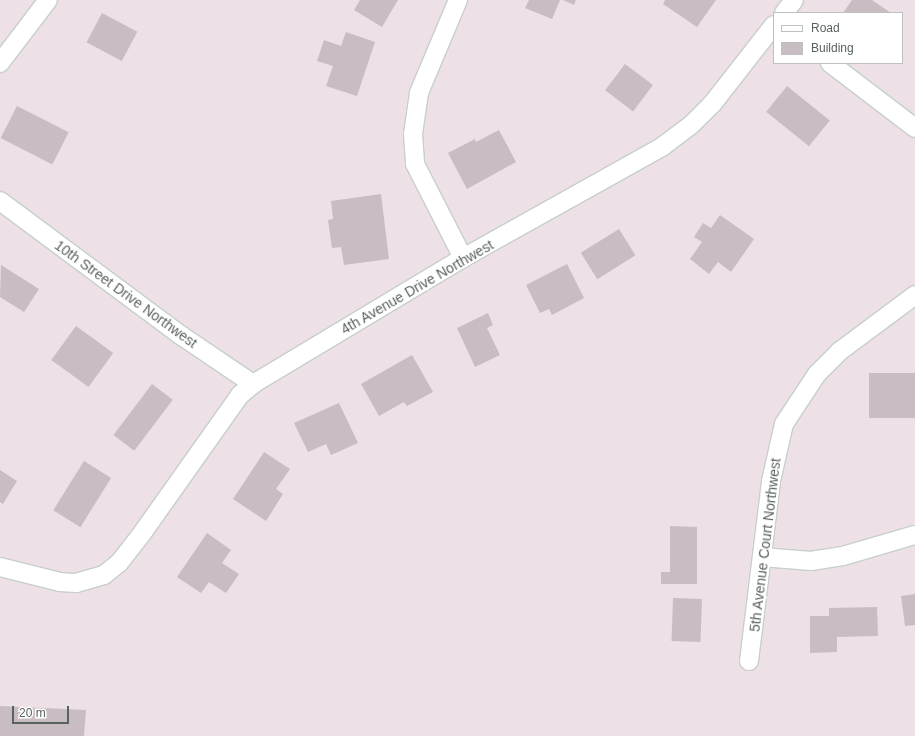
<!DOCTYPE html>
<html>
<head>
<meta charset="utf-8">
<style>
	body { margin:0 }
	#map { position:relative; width:915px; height:736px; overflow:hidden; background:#ede0e6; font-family:Arial,sans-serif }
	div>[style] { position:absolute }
	.building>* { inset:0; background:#c8bdc3; transform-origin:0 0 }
	.roads { filter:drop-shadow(1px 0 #c7cfcb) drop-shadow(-1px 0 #c7cfcb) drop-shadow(0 1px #c7cfcb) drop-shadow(0 -1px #c7cfcb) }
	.street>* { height:18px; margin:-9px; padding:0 9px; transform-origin:9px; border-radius:9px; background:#fff }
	span { translate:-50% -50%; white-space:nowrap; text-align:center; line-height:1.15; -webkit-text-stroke:4px #fff; paint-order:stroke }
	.street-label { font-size:14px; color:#59625c }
	.legend { position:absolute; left:773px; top:12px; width:130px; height:52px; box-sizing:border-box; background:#fff; border:1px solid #bdc0be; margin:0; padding:5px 7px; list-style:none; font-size:12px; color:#59625c }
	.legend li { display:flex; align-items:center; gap:8px; height:20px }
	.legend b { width:20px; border:1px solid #bdc0be }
	.scale { position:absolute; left:12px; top:706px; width:57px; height:18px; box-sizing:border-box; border:2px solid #59625c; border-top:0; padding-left:5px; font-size:12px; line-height:14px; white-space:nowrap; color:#59625c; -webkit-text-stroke:3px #fff; paint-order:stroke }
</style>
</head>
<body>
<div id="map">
	<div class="building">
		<div style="clip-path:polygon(360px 0,398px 0,382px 27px,354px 10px)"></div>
		<div style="clip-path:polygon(529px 0,560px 0,552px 19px,525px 8px)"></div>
		<div style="clip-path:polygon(563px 0,576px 0,574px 5px)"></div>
		<div style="clip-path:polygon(665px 0,716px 0,697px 27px,663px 4px)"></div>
		<div style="clip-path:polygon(852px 0,872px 0,891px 13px,843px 13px)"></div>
		<div style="left:102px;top:13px;width:40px;height:33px;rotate:28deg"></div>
		<div style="clip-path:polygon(346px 32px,375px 42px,357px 96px,326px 86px,333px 66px,317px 61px,324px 40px,341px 46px)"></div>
		<div style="left:625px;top:64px;width:35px;height:33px;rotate:37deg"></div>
		<div style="left:787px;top:86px;width:55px;height:33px;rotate:39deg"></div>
		<div style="left:17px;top:106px;width:58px;height:36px;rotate:27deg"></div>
		<div style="clip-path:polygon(499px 130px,516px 162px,467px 189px,448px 153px,475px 139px,476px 142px)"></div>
		<div style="clip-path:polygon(381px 194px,389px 259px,344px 265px,341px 247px,332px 248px,328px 220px,333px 219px,331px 201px)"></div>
		<div style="clip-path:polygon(720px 215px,754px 239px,731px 272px,718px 262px,709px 274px,690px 259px,702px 242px,694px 237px,703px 223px,711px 228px)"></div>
		<div style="left:619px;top:229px;width:31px;height:45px;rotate:58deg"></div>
		<div style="clip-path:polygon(567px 264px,584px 298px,552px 315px,549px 309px,540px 313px,526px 285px)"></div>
		<div style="clip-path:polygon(1px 265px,39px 289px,24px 312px,0 297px)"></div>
		<div style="clip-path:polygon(488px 313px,493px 325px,487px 328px,500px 355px,475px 367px,457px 328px)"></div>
		<div style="left:76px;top:326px;width:46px;height:42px;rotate:36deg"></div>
		<div style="clip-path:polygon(412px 355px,433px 392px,407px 406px,404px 402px,379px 416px,361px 384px)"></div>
		<div style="left:915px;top:373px;width:45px;height:46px;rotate:90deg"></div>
		<div style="left:152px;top:384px;width:26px;height:64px;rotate:37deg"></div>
		<div style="clip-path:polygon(339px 403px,358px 443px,331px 455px,326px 444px,308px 452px,294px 423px)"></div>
		<div style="clip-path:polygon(264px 452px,290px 469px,276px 489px,283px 494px,266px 521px,233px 499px)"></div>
		<div style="left:84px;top:461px;width:32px;height:58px;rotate:32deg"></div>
		<div style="clip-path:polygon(0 470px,17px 481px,3px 504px,0 502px)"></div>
		<div style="clip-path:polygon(670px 526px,697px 527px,697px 584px,661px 584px,661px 572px,670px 572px)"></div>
		<div style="clip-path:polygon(207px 533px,231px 550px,222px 563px,239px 574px,226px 593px,209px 582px,201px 593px,177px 577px)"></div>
		<div style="clip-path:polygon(915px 594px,915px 625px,905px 626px,901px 596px)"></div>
		<div style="left:673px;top:598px;width:29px;height:43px;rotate:2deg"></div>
		<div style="clip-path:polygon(877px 607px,878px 636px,837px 637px,837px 652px,810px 653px,810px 616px,829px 616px,829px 608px)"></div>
		<div style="clip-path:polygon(0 706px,86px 710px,84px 736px,0 736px)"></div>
	</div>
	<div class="roads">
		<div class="street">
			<div style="left:458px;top:0;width:101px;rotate:112.8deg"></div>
			<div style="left:419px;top:93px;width:41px;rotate:98.3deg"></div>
			<div style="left:413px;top:134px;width:30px;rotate:86deg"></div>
			<div style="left:415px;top:164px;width:106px;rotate:62.9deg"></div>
			<div style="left:784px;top:13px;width:16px;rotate:-52deg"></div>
			<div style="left:0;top:63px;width:79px;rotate:-52.7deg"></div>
			<div style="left:830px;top:63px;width:107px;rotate:37.4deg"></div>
			<div style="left:0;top:201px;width:227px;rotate:36.6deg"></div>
			<div style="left:182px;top:336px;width:86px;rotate:34.1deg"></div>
			<div style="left:762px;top:557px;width:49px;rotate:4.7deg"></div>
			<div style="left:811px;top:561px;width:32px;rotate:-9deg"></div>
			<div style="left:843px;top:556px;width:75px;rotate:-16.3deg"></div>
			<div style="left:0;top:567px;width:62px;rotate:14deg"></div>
			<div style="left:60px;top:582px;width:16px;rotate:4deg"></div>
			<div style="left:76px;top:583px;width:29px;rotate:-16deg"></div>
			<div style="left:104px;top:575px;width:19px;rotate:-39deg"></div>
			<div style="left:119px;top:563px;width:39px;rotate:-52deg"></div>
			<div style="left:143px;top:532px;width:168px;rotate:-54.7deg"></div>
			<div style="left:240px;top:395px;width:17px;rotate:-40deg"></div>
			<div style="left:253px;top:384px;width:245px;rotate:-31deg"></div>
			<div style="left:463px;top:258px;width:229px;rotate:-29.2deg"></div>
			<div style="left:663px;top:146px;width:36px;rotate:-37deg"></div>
			<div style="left:692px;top:124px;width:30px;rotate:-45deg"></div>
			<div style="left:713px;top:103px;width:99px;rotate:-52deg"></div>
			<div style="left:749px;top:661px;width:181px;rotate:-83deg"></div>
			<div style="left:771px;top:481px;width:58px;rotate:-77.2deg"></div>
			<div style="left:784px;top:424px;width:60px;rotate:-56.6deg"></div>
			<div style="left:817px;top:374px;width:33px;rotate:-45deg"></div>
			<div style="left:840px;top:351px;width:94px;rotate:-36.7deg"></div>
		</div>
	</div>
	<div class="street-label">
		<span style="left:417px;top:287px;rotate:-30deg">4th Avenue Drive Northwest</span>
		<span style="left:126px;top:294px;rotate:36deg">10th Street Drive Northwest</span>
		<span style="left:765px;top:545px;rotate:-83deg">5th Avenue Court Northwest</span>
	</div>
	<ul class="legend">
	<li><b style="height:5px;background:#fff"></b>Road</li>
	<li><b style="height:11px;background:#c8bdc3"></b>Building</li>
	</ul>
	<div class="scale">20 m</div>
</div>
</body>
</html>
